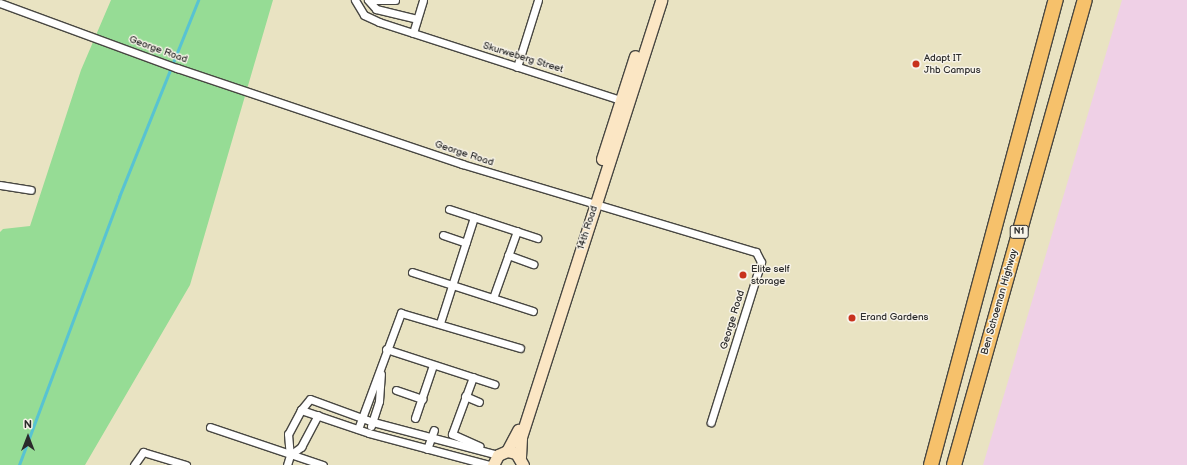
<!DOCTYPE html>
<html>
<head>
<meta charset="utf-8">
<style>
	body { margin:0 }
	#map { position:relative; width:1187px; height:465px; overflow:hidden; background:#e9e3c2; font-family:"Balsamiq Sans",sans-serif }
	div>[style] { position:absolute }
	.built>* { inset:0; background:#efd0e6 }
	.green>* { inset:0; background:#96dc95 }
	.stream>* { height:2.5px; margin:-1.25px; padding:0 1.25px; transform-origin:1.25px; border-radius:1.25px; background:#58c3d2 }
	.roads { filter:drop-shadow(1px 0 #484742) drop-shadow(-1px 0 #484742) drop-shadow(0 1px #484742) drop-shadow(0 -1px #484742) }
	.street>* { height:7px; margin:-3.5px; padding:0 3.5px; transform-origin:3.5px; border-radius:3.5px; background:#fff }
	.secondary>* { height:11px; margin:-5.5px; padding:0 5.5px; transform-origin:5.5px; border-radius:5.5px; background:#fbe6c4 }
	.highway>* { height:14px; margin:-7px; padding:0 7px; transform-origin:7px; border-radius:7px; background:#f6c16b }
	.dots>* { width:11px; height:11px; translate:-50% -50%; box-sizing:border-box; border:2px solid #f7f3e8; border-radius:50% }
	span { translate:-50% -50%; white-space:nowrap; text-align:center; line-height:1.15; -webkit-text-stroke:3px #f7f3e8; paint-order:stroke }
	.shield-label span { padding:1px 3px; background:#f7f3e8; border:1px solid; border-radius:3px; -webkit-text-stroke-width:0 }
	.shield-label { font-size:9px; color:#2b2b2b; font-weight:700 }
	.street-label { font-size:10px; color:#2b2b2b }
	.poi-label { font-size:10px; color:#2b2b2b }
	.left { translate:0 -50%; text-align:left }
	.north { position:absolute; left:8px; top:417px; width:40px; height:40px; -webkit-text-stroke:3px #f7f3e8; paint-order:stroke; rotate:0deg; font-size:11px; font-weight:700; line-height:16px; text-align:center; color:#2b2b2b }
	.north::after { content:''; display:block; margin:auto; width:14px; height:18px; background:#2b2b2b; clip-path:polygon(50% 0,100% 100%,50% 72%,0 100%) }
</style>
</head>
<body>
<div id="map">
	<div class="built">
		<div style="clip-path:polygon(1122px 0,1187px 0,1187px 465px,983px 465px)"></div>
	</div>
	<div class="green">
		<div style="clip-path:polygon(111px 0,273px 0,190px 285px,85px 465px,0 465px,0 232px,3px 229px,30px 226px,81px 70px)"></div>
	</div>
	<div class="stream">
		<div style="left:19px;top:465px;width:286px;rotate:-69.5deg"></div>
		<div style="left:119px;top:197px;width:212px;rotate:-68.1deg"></div>
	</div>
	<div class="roads">
		<div class="street">
			<div style="left:355px;top:0;width:17px;rotate:59deg"></div>
			<div style="left:364px;top:15px;width:17px;rotate:25deg"></div>
			<div style="left:379px;top:22px;width:257px;rotate:17.9deg"></div>
			<div style="left:368px;top:0;width:12px;rotate:48deg"></div>
			<div style="left:376px;top:9px;width:42px;rotate:13.7deg"></div>
			<div style="left:371px;top:0;width:24px"></div>
			<div style="left:0;top:3px;width:189px;rotate:20.2deg"></div>
			<div style="left:177px;top:68px;width:301px;rotate:18.6deg"></div>
			<div style="left:462px;top:164px;width:307px;rotate:16.7deg"></div>
			<div style="left:756px;top:252px;width:11px;rotate:63deg"></div>
			<div style="left:761px;top:262px;width:168px;rotate:107.4deg"></div>
			<div style="left:413px;top:33px;width:34px;rotate:-73deg"></div>
			<div style="left:517px;top:67px;width:70px;rotate:-72.6deg"></div>
			<div style="left:0;top:185px;width:31px;rotate:9deg"></div>
			<div style="left:449px;top:209px;width:93px;rotate:18.2deg"></div>
			<div style="left:443px;top:235px;width:24px;rotate:19deg"></div>
			<div style="left:508px;top:255px;width:27px;rotate:20deg"></div>
			<div style="left:412px;top:272px;width:127px;rotate:17.9deg"></div>
			<div style="left:493px;top:298px;width:71px;rotate:-70.3deg"></div>
			<div style="left:440px;top:323px;width:111px;rotate:-72.2deg"></div>
			<div style="left:386px;top:349px;width:114px;rotate:18deg"></div>
			<div style="left:473px;top:377px;width:61px;rotate:110.2deg"></div>
			<div style="left:452px;top:434px;width:30px;rotate:24deg"></div>
			<div style="left:396px;top:390px;width:28px;rotate:19deg"></div>
			<div style="left:465px;top:396px;width:15px;rotate:23deg"></div>
			<div style="left:301px;top:410px;width:27px;rotate:118deg"></div>
			<div style="left:288px;top:434px;width:21px;rotate:85deg"></div>
			<div style="left:290px;top:455px;width:14px;rotate:-36deg"></div>
			<div style="left:301px;top:447px;width:36px;rotate:-62deg"></div>
			<div style="left:415px;top:418px;width:56px;rotate:-71.2deg"></div>
			<div style="left:371px;top:426px;width:26px;rotate:-72deg"></div>
			<div style="left:379px;top:401px;width:27px;rotate:-86deg"></div>
			<div style="left:210px;top:427px;width:119px;rotate:18.6deg"></div>
			<div style="left:358px;top:429px;width:124px;rotate:-69.7deg"></div>
			<div style="left:401px;top:313px;width:124px;rotate:16.4deg"></div>
			<div style="left:427px;top:449px;width:20px;rotate:-70deg"></div>
			<div style="left:134px;top:465px;width:16px;rotate:-55deg"></div>
			<div style="left:143px;top:452px;width:45px;rotate:16.8deg"></div>
			<div style="left:287px;top:465px;width:10px;rotate:-73deg"></div>
			<div style="left:489px;top:465px;width:124px;rotate:-165.1deg"></div>
			<div style="left:369px;top:433px;width:72px;rotate:-161.3deg"></div>
			<div style="left:301px;top:410px;width:14px;rotate:-51deg"></div>
			<div style="left:310px;top:399px;width:67px;rotate:20.1deg"></div>
			<div style="left:373px;top:422px;width:129px;rotate:14.8deg"></div>
		</div>
		<div class="secondary">
			<div style="left:602px;top:159px;width:108px;rotate:-72.2deg"></div>
			<div style="left:507px;top:451px;width:24px;rotate:-62deg"></div>
			<div style="left:520px;top:457px;width:20px;rotate:-87deg"></div>
			<div style="left:521px;top:437px;width:459px;rotate:-72.2deg"></div>
			<div style="left:493px;top:465px;width:11px;rotate:-63deg"></div>
			<div style="left:498px;top:455px;width:10px;rotate:-24deg"></div>
			<div style="left:507px;top:451px;width:9px;rotate:13deg"></div>
			<div style="left:516px;top:453px;width:14px;rotate:60deg"></div>
		</div>
		<div class="highway">
			<div style="left:931px;top:465px;width:482px;rotate:-75deg"></div>
			<div style="left:954px;top:465px;width:483px;rotate:-74.3deg"></div>
		</div>
	</div>
	<div class="dots">
		<div style="left:916px;top:64px;background:#c8321e"></div>
		<div style="left:743px;top:275px;background:#c8321e"></div>
		<div style="left:852px;top:318px;background:#c8321e"></div>
	</div>
	<div class="shield-label">
		<span style="left:1019px;top:232px">N1</span>
	</div>
	<div class="street-label">
		<span style="left:158px;top:50px;rotate:20deg">George Road</span>
		<span style="left:523px;top:58px;rotate:17deg">Skurweberg Street</span>
		<span style="left:464px;top:154px;rotate:18deg">George Road</span>
		<span style="left:588px;top:228px;rotate:-72deg">14th Road</span>
		<span style="left:1000px;top:302px;rotate:-74deg">Ben Schoeman Highway</span>
		<span style="left:733px;top:320px;rotate:-73deg">George Road</span>
	</div>
	<div class="poi-label">
		<span class="left" style="left:924px;top:64px">Adapt IT<br>Jhb Campus</span>
		<span class="left" style="left:751px;top:275px">Elite self<br>storage</span>
		<span class="left" style="left:860px;top:318px">Erand Gardens</span>
	</div>
	<div class="north">N</div>
</div>
</body>
</html>
